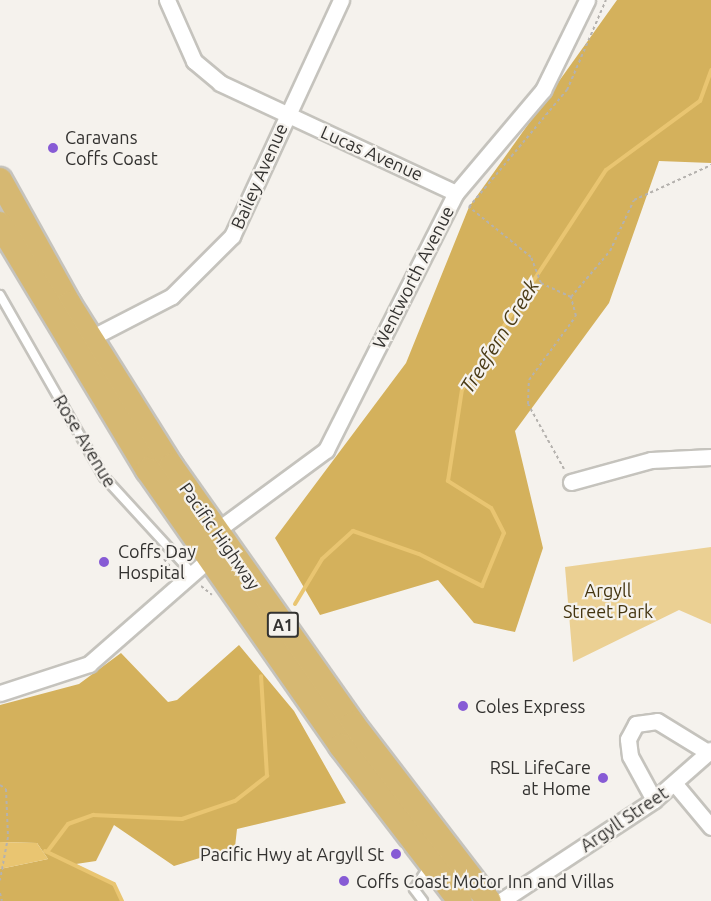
<!DOCTYPE html>
<html>
<head>
<meta charset="utf-8">
<style>
	body { margin:0 }
	#map { position:relative; width:711px; height:901px; overflow:hidden; background:#f5f2ed; font-family:Ubuntu,sans-serif }
	div>[style] { position:absolute }
	.green>* { inset:0; background:#ebd093 }
	.forest>* { inset:0; background:#d4b15c }
	.water>* { inset:0; background:#e9c571 }
	.stream>* { height:4px; margin:-2px; padding:0 2px; transform-origin:2px; border-radius:2px; background:#e9c571 }
	.path>* { height:2px; margin-top:-1px; transform-origin:0; background:repeating-linear-gradient(90deg,#b5b2ae 0 3px,transparent 0 6px) }
	.roads { filter:drop-shadow(2px 0 #c5c3bd) drop-shadow(-2px 0 #c5c3bd) drop-shadow(0 2px #c5c3bd) drop-shadow(0 -2px #c5c3bd) }
	.service>* { height:8px; margin:-4px; padding:0 4px; transform-origin:4px; border-radius:4px; background:#fff }
	.minor>* { height:15px; margin:-7.5px; padding:0 7.5px; transform-origin:7.5px; border-radius:7.5px; background:#fff }
	.trunk>* { height:24px; margin:-12px; padding:0 12px; transform-origin:12px; border-radius:12px; background:#d6b872 }
	.dots>* { width:16px; height:16px; translate:-50% -50%; box-sizing:border-box; border:3px solid #f5f2ed; border-radius:50% }
	span { translate:-50% -50%; white-space:nowrap; text-align:center; line-height:1.15; -webkit-text-stroke:4.5px #f5f2ed; paint-order:stroke }
	.shield-label span { padding:2px 4px; background:#f5f2ed; border:2px solid; border-radius:4px; -webkit-text-stroke-width:0 }
	.shield-label { font-size:16px; color:#333230; font-weight:700 }
	.poi-label { font-size:18px; color:#333230 }
	.left { translate:0 -50%; text-align:left }
	.right { translate:-100% -50%; text-align:right }
	.street-label { font-size:18px; color:#333230 }
	.park-label { font-size:18px; color:#43340f }
	.water-label { font-size:20px; color:#4a3b16; font-style:italic }
</style>
</head>
<body>
<div id="map">
	<div class="green">
		<div style="clip-path:polygon(711px 547px,711px 624px,679px 610px,573px 662px,565px 567px)"></div>
	</div>
	<div class="forest">
		<div style="clip-path:polygon(617px 0,711px 0,711px 163px,659px 161px,609px 303px,515px 431px,543px 548px,515px 632px,474px 623px,438px 580px,320px 615px,275px 538px,406px 363px,469px 207px)"></div>
		<div style="clip-path:polygon(239px 645px,294px 711px,346px 803px,237px 829px,235px 847px,174px 866px,114px 825px,96px 861px,76px 864px,114px 884px,121px 901px,0 901px,0 869px,48px 859px,37px 843px,0 842px,0 705px,79px 684px,121px 653px,168px 702px,177px 700px)"></div>
	</div>
	<div class="water">
		<div style="clip-path:polygon(0 842px,37px 843px,48px 859px,0 869px)"></div>
	</div>
	<div class="stream">
		<div style="left:295px;top:604px;width:52px;rotate:-59deg"></div>
		<div style="left:322px;top:559px;width:42px;rotate:-42.1deg"></div>
		<div style="left:353px;top:531px;width:70px;rotate:19.2deg"></div>
		<div style="left:419px;top:554px;width:71px;rotate:26.9deg"></div>
		<div style="left:482px;top:586px;width:57px;rotate:-67.5deg"></div>
		<div style="left:504px;top:533px;width:28px;rotate:-117deg"></div>
		<div style="left:491px;top:508px;width:51px;rotate:-147.9deg"></div>
		<div style="left:448px;top:481px;width:92px;rotate:-81.3deg"></div>
		<div style="left:462px;top:390px;width:263px;rotate:-56.8deg"></div>
		<div style="left:606px;top:170px;width:117px;rotate:-36.3deg"></div>
		<div style="left:700px;top:101px;width:33px;rotate:-70deg"></div>
		<div style="left:45px;top:851px;width:76px;rotate:25.6deg"></div>
		<div style="left:114px;top:884px;width:19px;rotate:65deg"></div>
		<div style="left:47px;top:852px;width:35px;rotate:-53deg"></div>
		<div style="left:68px;top:824px;width:27px;rotate:-20deg"></div>
		<div style="left:93px;top:815px;width:89px;rotate:2.6deg"></div>
		<div style="left:182px;top:819px;width:56px;rotate:-18.8deg"></div>
		<div style="left:235px;top:801px;width:41px;rotate:-38deg"></div>
		<div style="left:267px;top:776px;width:100px;rotate:-93.4deg"></div>
	</div>
	<div class="path">
		<div style="left:571px;top:297px;width:60px;rotate:-49.7deg"></div>
		<div style="left:610px;top:251px;width:56px;rotate:-64.8deg"></div>
		<div style="left:634px;top:200px;width:85px;rotate:-24.4deg"></div>
		<div style="left:564px;top:469px;width:74px;rotate:-119deg"></div>
		<div style="left:528px;top:404px;width:24px;rotate:-88deg"></div>
		<div style="left:529px;top:380px;width:79px;rotate:-53.7deg"></div>
		<div style="left:576px;top:316px;width:20px;rotate:-105deg"></div>
		<div style="left:571px;top:297px;width:33px;rotate:-155deg"></div>
		<div style="left:541px;top:283px;width:28px;rotate:-111deg"></div>
		<div style="left:531px;top:257px;width:80px;rotate:-141.1deg"></div>
		<div style="left:469px;top:207px;width:153px;rotate:-50.1deg"></div>
		<div style="left:567px;top:90px;width:98px;rotate:-66.6deg"></div>
		<div style="left:164px;top:559px;width:16px;rotate:50deg"></div>
		<div style="left:201px;top:586px;width:14px;rotate:39deg"></div>
		<div style="left:0;top:785px;width:7px;rotate:34deg"></div>
		<div style="left:6px;top:789px;width:48px;rotate:87.6deg"></div>
		<div style="left:8px;top:837px;width:44px;rotate:100.5deg"></div>
		<div style="left:0;top:893px;width:8px;rotate:76deg"></div>
	</div>
	<div class="roads">
		<div class="service">
			<div style="left:0;top:295px;width:210px;rotate:60.3deg"></div>
			<div style="left:104px;top:477px;width:129px;rotate:47.5deg"></div>
			<div style="left:423px;top:901px;width:15px;rotate:-127deg"></div>
			<div style="left:414px;top:889px;width:27px;rotate:-57deg"></div>
		</div>
		<div class="minor">
			<div style="left:167px;top:0;width:67px;rotate:66.1deg"></div>
			<div style="left:194px;top:61px;width:34px;rotate:40deg"></div>
			<div style="left:220px;top:83px;width:260px;rotate:25deg"></div>
			<div style="left:85px;top:341px;width:98px;rotate:-27.3deg"></div>
			<div style="left:172px;top:296px;width:85px;rotate:-45deg"></div>
			<div style="left:232px;top:236px;width:260px;rotate:-65.2deg"></div>
			<div style="left:571px;top:482px;width:83px;rotate:-15.4deg"></div>
			<div style="left:651px;top:460px;width:60px;rotate:-2.9deg"></div>
			<div style="left:216px;top:531px;width:137px;rotate:-36.4deg"></div>
			<div style="left:326px;top:450px;width:288px;rotate:-63.2deg"></div>
			<div style="left:456px;top:193px;width:135px;rotate:-49.8deg"></div>
			<div style="left:543px;top:90px;width:100px;rotate:-63.9deg"></div>
			<div style="left:0;top:693px;width:94px;rotate:-18deg"></div>
			<div style="left:89px;top:664px;width:159px;rotate:-41.2deg"></div>
			<div style="left:675px;top:784px;width:56px;rotate:50.1deg"></div>
			<div style="left:654px;top:800px;width:50px;rotate:-118.6deg"></div>
			<div style="left:630px;top:756px;width:17px;rotate:-97deg"></div>
			<div style="left:628px;top:739px;width:17px;rotate:-62deg"></div>
			<div style="left:636px;top:724px;width:21px;rotate:-8deg"></div>
			<div style="left:657px;top:721px;width:61px;rotate:31.6deg"></div>
			<div style="left:501px;top:901px;width:183px;rotate:-33.4deg"></div>
			<div style="left:654px;top:800px;width:76px;rotate:-41.3deg"></div>
		</div>
		<div class="trunk">
			<div style="left:0;top:180px;width:142px;rotate:60.9deg"></div>
			<div style="left:69px;top:304px;width:191px;rotate:57.8deg"></div>
			<div style="left:171px;top:466px;width:316px;rotate:54.8deg"></div>
			<div style="left:353px;top:724px;width:223px;rotate:52.5deg"></div>
			<div style="left:0;top:224px;width:287px;rotate:59deg"></div>
			<div style="left:148px;top:470px;width:337px;rotate:55deg"></div>
			<div style="left:341px;top:746px;width:195px;rotate:52.5deg"></div>
		</div>
	</div>
	<div class="dots">
		<div style="left:53px;top:148px;background:#875bd5"></div>
		<div style="left:104px;top:562px;background:#875bd5"></div>
		<div style="left:463px;top:706px;background:#875bd5"></div>
		<div style="left:603px;top:778px;background:#875bd5"></div>
		<div style="left:396px;top:854px;background:#875bd5"></div>
		<div style="left:344px;top:881px;background:#875bd5"></div>
	</div>
	<div class="shield-label">
		<span style="left:283px;top:625px">A1</span>
	</div>
	<div class="poi-label">
		<span class="left" style="left:65px;top:148px">Caravans<br>Coffs Coast</span>
		<span class="left" style="left:118px;top:562px">Coffs Day<br>Hospital</span>
		<span class="left" style="left:475px;top:706px">Coles Express</span>
		<span class="right" style="left:591px;top:778px">RSL LifeCare<br>at Home</span>
		<span class="right" style="left:384px;top:854px">Pacific Hwy at Argyll St</span>
		<span class="left" style="left:356px;top:881px">Coffs Coast Motor Inn and Villas</span>
	</div>
	<div class="street-label">
		<span style="left:372px;top:153px;rotate:24deg">Lucas Avenue</span>
		<span style="left:259px;top:176px;rotate:-66deg">Bailey Avenue</span>
		<span style="left:413px;top:277px;rotate:-63deg">Wentworth Avenue</span>
		<span style="left:85px;top:441px;rotate:59deg">Rose Avenue</span>
		<span style="left:220px;top:536px;rotate:55deg">Pacific Highway</span>
		<span style="left:624px;top:819px;rotate:-34deg">Argyll Street</span>
	</div>
	<div class="park-label">
		<span style="left:608px;top:601px">Argyll<br>Street Park</span>
	</div>
	<div class="water-label">
		<span style="left:499px;top:336px;rotate:-58deg">Treefern Creek</span>
	</div>
</div>
</body>
</html>
